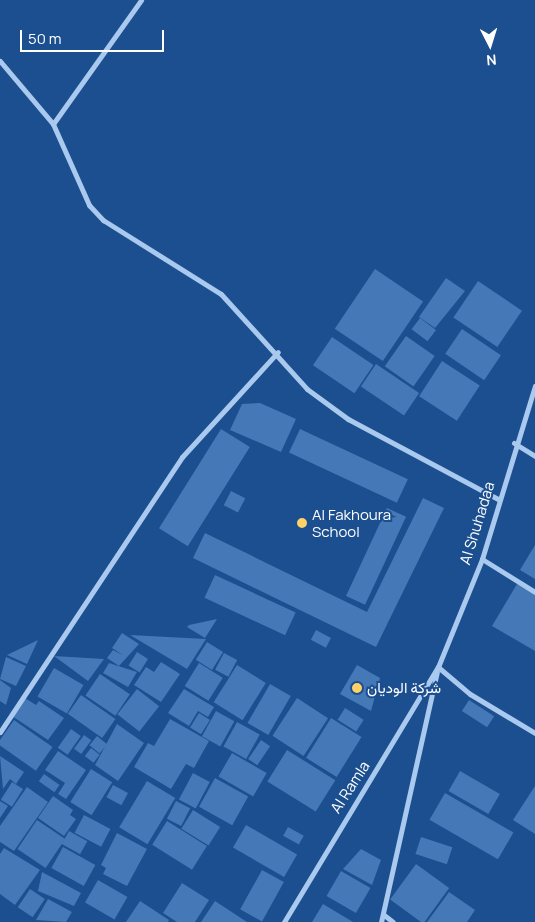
<!DOCTYPE html>
<html>
<head>
<meta charset="utf-8">
<style>
	body { margin:0 }
	#map { position:relative; width:535px; height:922px; overflow:hidden; background:#1b4f8f; font-family:Manrope,Vazirmatn,sans-serif }
	div>[style] { position:absolute }
	.building>* { inset:0; background:#4478b7; transform-origin:0 0 }
	.street>* { height:5px; margin:-2.5px; padding:0 2.5px; transform-origin:2.5px; border-radius:2.5px; background:#a9c9ee }
	.dots>* { width:14px; height:14px; translate:-50% -50%; box-sizing:border-box; border:2px solid #1b4f8f; border-radius:50% }
	span { translate:-50% -50%; white-space:nowrap; text-align:center; line-height:1.15; -webkit-text-stroke:4px #1b4f8f; paint-order:stroke }
	.poi-label { font-size:15px; color:#fff }
	.left { translate:0 -50%; text-align:left }
	.street-label { font-size:15px; color:#fff }
	.north { position:absolute; left:465px; top:20px; width:50px; height:50px; -webkit-text-stroke:4px #1b4f8f; paint-order:stroke; rotate:175deg; font-size:14px; font-weight:700; line-height:20px; text-align:center; color:#fff }
	.north::after { content:''; display:block; margin:auto; width:18px; height:22px; background:#fff; clip-path:polygon(50% 0,100% 100%,50% 72%,0 100%) }
	.scale { position:absolute; left:20px; top:30px; width:144px; height:22px; box-sizing:border-box; border:2px solid #fff; border-top:0; padding-left:6px; font-size:15px; line-height:18px; white-space:nowrap; color:#fff; -webkit-text-stroke:4px #1b4f8f; paint-order:stroke }
</style>
</head>
<body>
<div id="map">
	<div class="building">
		<div style="left:375px;top:269px;width:58px;height:72px;rotate:34deg"></div>
		<div style="clip-path:polygon(446px 278px,465px 291px,435px 328px,419px 317px)"></div>
		<div style="left:478px;top:281px;width:53px;height:44px;rotate:34deg"></div>
		<div style="left:420px;top:318px;width:20px;height:14px;rotate:37deg"></div>
		<div style="left:462px;top:329px;width:47px;height:30px;rotate:34deg"></div>
		<div style="left:406px;top:336px;width:35px;height:37px;rotate:35deg"></div>
		<div style="left:332px;top:337px;width:50px;height:34px;rotate:34deg"></div>
		<div style="left:442px;top:361px;width:45px;height:42px;rotate:33deg"></div>
		<div style="left:376px;top:364px;width:52px;height:27px;rotate:34deg"></div>
		<div style="clip-path:polygon(260px 403px,296px 419px,281px 452px,230px 430px,242px 404px)"></div>
		<div style="left:221px;top:429px;width:34px;height:117px;rotate:32deg"></div>
		<div style="left:300px;top:429px;width:119px;height:26px;rotate:25deg"></div>
		<div style="left:231px;top:491px;width:16px;height:16px;rotate:27deg"></div>
		<div style="clip-path:polygon(423px 498px,444px 508px,376px 647px,193px 558px,205px 533px,367px 612px)"></div>
		<div style="left:387px;top:508px;width:21px;height:97px;rotate:25deg"></div>
		<div style="clip-path:polygon(535px 545px,535px 579px,520px 570px)"></div>
		<div style="left:215px;top:575px;width:89px;height:25px;rotate:25deg"></div>
		<div style="clip-path:polygon(517px 584px,535px 594px,535px 651px,492px 626px)"></div>
		<div style="clip-path:polygon(217px 619px,205px 638px,187px 627px,189px 625px)"></div>
		<div style="left:316px;top:630px;width:17px;height:11px;rotate:28deg"></div>
		<div style="clip-path:polygon(122px 633px,139px 644px,119px 666px,107px 658px,113px 650px,123px 655px,112px 648px)"></div>
		<div style="clip-path:polygon(130px 635px,206px 639px,187px 669px)"></div>
		<div style="clip-path:polygon(38px 640px,27px 664px,7px 655px)"></div>
		<div style="left:207px;top:642px;width:19px;height:21px;rotate:32deg"></div>
		<div style="left:137px;top:652px;width:13px;height:16px;rotate:32deg"></div>
		<div style="left:224px;top:653px;width:15px;height:19px;rotate:28deg"></div>
		<div style="clip-path:polygon(54px 656px,104px 659px,88px 681px)"></div>
		<div style="clip-path:polygon(6px 657px,26px 666px,16px 686px,0 679px)"></div>
		<div style="clip-path:polygon(161px 662px,180px 674px,161px 702px,134px 685px,146px 667px,154px 672px)"></div>
		<div style="clip-path:polygon(109px 663px,137px 672px,128px 687px,103px 673px)"></div>
		<div style="left:199px;top:663px;width:28px;height:27px;rotate:32deg"></div>
		<div style="left:237px;top:665px;width:34px;height:44px;rotate:32deg"></div>
		<div style="clip-path:polygon(357px 665px,380px 678px,371px 711px,340px 694px)"></div>
		<div style="left:54px;top:668px;width:34px;height:33px;rotate:30deg"></div>
		<div style="left:100px;top:674px;width:36px;height:26px;rotate:34deg"></div>
		<div style="clip-path:polygon(0 680px,11px 688px,6px 705px,0 701px)"></div>
		<div style="left:270px;top:684px;width:24px;height:45px;rotate:30deg"></div>
		<div style="left:137px;top:689px;width:28px;height:32px;rotate:38deg"></div>
		<div style="clip-path:polygon(184px 689px,214px 707px,208px 717px,198px 711px,189px 726px,168px 713px)"></div>
		<div style="left:81px;top:695px;width:42px;height:23px;rotate:35deg"></div>
		<div style="clip-path:polygon(25px 698px,36px 705px,39px 701px,64px 718px,48px 740px,12px 716px)"></div>
		<div style="left:297px;top:698px;width:37px;height:45px;rotate:33deg"></div>
		<div style="left:469px;top:700px;width:30px;height:13px;rotate:33deg"></div>
		<div style="left:345px;top:708px;width:22px;height:14px;rotate:32deg"></div>
		<div style="left:216px;top:711px;width:21px;height:29px;rotate:29deg"></div>
		<div style="left:199px;top:713px;width:13px;height:17px;rotate:32deg"></div>
		<div style="left:331px;top:718px;width:36px;height:47px;rotate:32deg"></div>
		<div style="clip-path:polygon(170px 719px,209px 741px,194px 768px,186px 764px,171px 789px,134px 767px,148px 743px,154px 746px)"></div>
		<div style="left:14px;top:720px;width:47px;height:29px;rotate:35deg"></div>
		<div style="left:237px;top:722px;width:26px;height:28px;rotate:29deg"></div>
		<div style="clip-path:polygon(117px 724px,144px 743px,118px 781px,95px 765px)"></div>
		<div style="left:71px;top:729px;width:12px;height:23px;rotate:35deg"></div>
		<div style="left:84px;top:735px;width:9px;height:17px;rotate:36deg"></div>
		<div style="left:97px;top:736px;width:13px;height:12px;rotate:39deg"></div>
		<div style="left:261px;top:740px;width:11px;height:23px;rotate:34deg"></div>
		<div style="left:91px;top:748px;width:11px;height:10px;rotate:38deg"></div>
		<div style="left:287px;top:750px;width:57px;height:37px;rotate:32deg"></div>
		<div style="clip-path:polygon(58px 751px,86px 770px,66px 799px,58px 794px,65px 783px,45px 770px)"></div>
		<div style="left:232px;top:753px;width:40px;height:27px;rotate:30deg"></div>
		<div style="clip-path:polygon(0 756px,24px 772px,16px 784px,10px 779px,3px 789px)"></div>
		<div style="left:91px;top:769px;width:25px;height:39px;rotate:32deg"></div>
		<div style="left:460px;top:771px;width:46px;height:23px;rotate:30deg"></div>
		<div style="left:193px;top:773px;width:19px;height:30px;rotate:28deg"></div>
		<div style="left:44px;top:774px;width:19px;height:9px;rotate:35deg"></div>
		<div style="left:215px;top:778px;width:38px;height:33px;rotate:29deg"></div>
		<div style="left:147px;top:781px;width:33px;height:54px;rotate:31deg"></div>
		<div style="left:12px;top:782px;width:13px;height:21px;rotate:32deg"></div>
		<div style="left:113px;top:785px;width:17px;height:14px;rotate:28deg"></div>
		<div style="clip-path:polygon(535px 786px,535px 834px,513px 820px)"></div>
		<div style="clip-path:polygon(27px 787px,48px 802px,14px 851px,0 842px,0 826px)"></div>
		<div style="left:445px;top:793px;width:79px;height:31px;rotate:30deg"></div>
		<div style="clip-path:polygon(53px 796px,73px 810px,70px 815px,76px 819px,64px 836px,38px 818px)"></div>
		<div style="clip-path:polygon(0 801px,8px 806px,0 818px)"></div>
		<div style="left:176px;top:801px;width:16px;height:20px;rotate:27deg"></div>
		<div style="left:193px;top:810px;width:32px;height:22px;rotate:32deg"></div>
		<div style="left:84px;top:815px;width:30px;height:20px;rotate:28deg"></div>
		<div style="left:37px;top:820px;width:34px;height:35px;rotate:34deg"></div>
		<div style="left:167px;top:821px;width:47px;height:28px;rotate:32deg"></div>
		<div style="left:246px;top:825px;width:59px;height:26px;rotate:30deg"></div>
		<div style="left:288px;top:827px;width:18px;height:10px;rotate:29deg"></div>
		<div style="left:69px;top:831px;width:21px;height:15px;rotate:29deg"></div>
		<div style="clip-path:polygon(117px 833px,147px 849px,127px 886px,103px 874px,106px 868px,101px 865px)"></div>
		<div style="left:421px;top:837px;width:33px;height:18px;rotate:18deg"></div>
		<div style="left:63px;top:847px;width:37px;height:24px;rotate:29deg"></div>
		<div style="clip-path:polygon(4px 848px,40px 870px,15px 905px,0 894px,0 854px)"></div>
		<div style="clip-path:polygon(361px 849px,381px 860px,372px 885px,343px 869px)"></div>
		<div style="left:416px;top:864px;width:41px;height:44px;rotate:36deg"></div>
		<div style="left:262px;top:870px;width:25px;height:45px;rotate:29deg"></div>
		<div style="left:341px;top:871px;width:34px;height:29px;rotate:30deg"></div>
		<div style="clip-path:polygon(42px 872px,81px 893px,74px 906px,38px 891px)"></div>
		<div style="left:98px;top:880px;width:34px;height:26px;rotate:30deg"></div>
		<div style="clip-path:polygon(182px 883px,209px 900px,195px 922px,177px 922px,163px 913px)"></div>
		<div style="left:30px;top:889px;width:18px;height:22px;rotate:34deg"></div>
		<div style="clip-path:polygon(449px 892px,475px 910px,467px 922px,427px 922px)"></div>
		<div style="clip-path:polygon(48px 899px,72px 912px,66px 922px,36px 920px)"></div>
		<div style="clip-path:polygon(140px 901px,169px 920px,168px 922px,126px 922px)"></div>
		<div style="clip-path:polygon(215px 901px,247px 922px,201px 922px)"></div>
		<div style="clip-path:polygon(323px 904px,353px 922px,312px 922px)"></div>
	</div>
	<div class="street">
		<div style="left:0;top:61px;width:82px;rotate:49.9deg"></div>
		<div style="left:53px;top:124px;width:89px;rotate:66deg"></div>
		<div style="left:89px;top:205px;width:21px;rotate:47deg"></div>
		<div style="left:103px;top:220px;width:139px;rotate:32.1deg"></div>
		<div style="left:221px;top:294px;width:128px;rotate:47.8deg"></div>
		<div style="left:307px;top:389px;width:51px;rotate:36.2deg"></div>
		<div style="left:348px;top:419px;width:170px;rotate:28.1deg"></div>
		<div style="left:53px;top:124px;width:152px;rotate:-54.6deg"></div>
		<div style="left:514px;top:443px;width:25px;rotate:32deg"></div>
		<div style="left:482px;top:559px;width:62px;rotate:31.9deg"></div>
		<div style="left:438px;top:667px;width:42px;rotate:40.2deg"></div>
		<div style="left:470px;top:694px;width:76px;rotate:31deg"></div>
		<div style="left:0;top:732px;width:330px;rotate:-56.5deg"></div>
		<div style="left:182px;top:457px;width:142px;rotate:-47.6deg"></div>
		<div style="left:384px;top:915px;width:11px;rotate:38deg"></div>
		<div style="left:284px;top:922px;width:298px;rotate:-58.9deg"></div>
		<div style="left:438px;top:667px;width:117px;rotate:-67.8deg"></div>
		<div style="left:482px;top:559px;width:181px;rotate:-73deg"></div>
		<div style="left:381px;top:922px;width:256px;rotate:-77.4deg"></div>
	</div>
	<div class="dots">
		<div style="left:302px;top:523px;background:#ffd166"></div>
		<div style="left:357px;top:688px;background:#ffd166"></div>
	</div>
	<div class="poi-label">
		<span class="left" style="left:312px;top:523px">Al Fakhoura<br>School</span>
		<span class="left" style="left:367px;top:688px">شركة الوديان</span>
	</div>
	<div class="street-label">
		<span style="left:477px;top:523px;rotate:-73deg">Al Shuhadaa</span>
		<span style="left:350px;top:787px;rotate:-57deg">Al Ramla</span>
	</div>
	<div class="north">N</div>
	<div class="scale">50 m</div>
</div>
</body>
</html>
